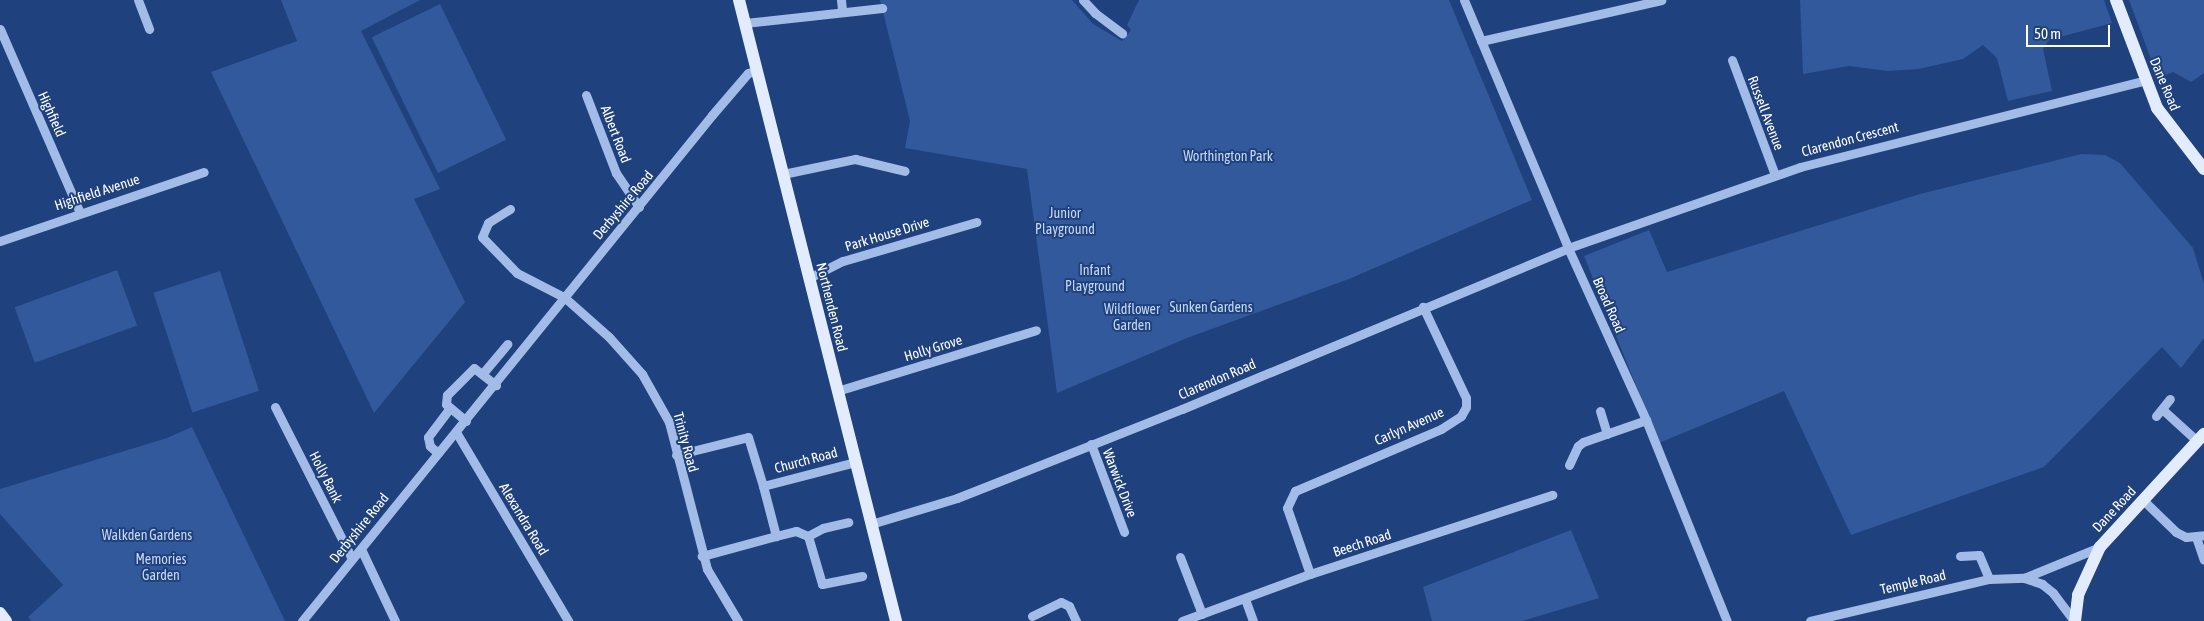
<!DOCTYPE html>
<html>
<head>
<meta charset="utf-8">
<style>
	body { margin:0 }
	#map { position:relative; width:2204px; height:621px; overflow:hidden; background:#1f417d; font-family:"Asap Condensed",sans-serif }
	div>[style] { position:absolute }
	.green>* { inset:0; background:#31599c; transform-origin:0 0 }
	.minor>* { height:9px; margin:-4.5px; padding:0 4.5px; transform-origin:4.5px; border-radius:4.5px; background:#a2bce7 }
	.major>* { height:12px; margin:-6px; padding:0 6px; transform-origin:6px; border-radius:6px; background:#e3ecfd }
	span { translate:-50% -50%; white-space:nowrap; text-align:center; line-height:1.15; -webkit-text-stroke:4px #1f417d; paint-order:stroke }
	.street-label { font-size:14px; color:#fff }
	.park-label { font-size:14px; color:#c5d8f6 }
	.scale { position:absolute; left:2026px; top:25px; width:84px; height:22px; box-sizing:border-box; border:2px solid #fff; border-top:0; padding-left:6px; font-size:15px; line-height:18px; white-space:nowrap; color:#fff; -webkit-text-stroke:4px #1f417d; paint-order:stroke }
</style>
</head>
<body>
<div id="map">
	<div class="green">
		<div style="clip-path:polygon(281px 0,420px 0,361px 31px,440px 189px,414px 199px,465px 302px,374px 413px,211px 72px,297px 41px)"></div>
		<div style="clip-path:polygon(880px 0,1072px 0,1093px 24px,1122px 41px,1131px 30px,1127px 25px,1139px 0,1449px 0,1532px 200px,1349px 279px,1187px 338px,1057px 393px,1027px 169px,905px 148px,910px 121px)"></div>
		<div style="clip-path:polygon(1800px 0,2104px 0,2112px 23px,2049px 40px,2043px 49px,2052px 91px,2008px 101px,1997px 58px,1983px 45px,1963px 59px,1919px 69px,1888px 71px,1849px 66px,1803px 74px)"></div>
		<div style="clip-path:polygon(2129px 0,2204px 0,2204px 73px,2191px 82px,2173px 72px,2158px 78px)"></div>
		<div style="left:440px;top:4px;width:151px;height:76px;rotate:64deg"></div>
		<div style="clip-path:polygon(2081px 154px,2105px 155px,2120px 163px,2193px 248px,2204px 284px,2204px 338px,2181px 368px,2162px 347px,2044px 467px,1851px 535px,1784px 391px,1659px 443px,1584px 256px,1649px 230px,1667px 272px,1920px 194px)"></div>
		<div style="left:117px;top:270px;width:59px;height:109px;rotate:70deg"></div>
		<div style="left:220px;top:271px;width:126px;height:70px;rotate:72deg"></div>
		<div style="clip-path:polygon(192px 427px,285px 621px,31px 621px,28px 617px,63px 585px,0 514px,0 489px,167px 438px)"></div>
		<div style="clip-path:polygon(1571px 530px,1599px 598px,1522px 621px,1432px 621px,1423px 587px)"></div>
	</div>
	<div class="minor">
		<div style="left:138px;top:0;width:31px;rotate:69deg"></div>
		<div style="left:841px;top:0;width:10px;rotate:84deg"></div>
		<div style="left:1083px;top:0;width:18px;rotate:47deg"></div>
		<div style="left:1095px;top:13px;width:34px;rotate:37deg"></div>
		<div style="left:1464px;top:0;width:269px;rotate:67.2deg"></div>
		<div style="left:1568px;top:248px;width:189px;rotate:65.6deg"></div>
		<div style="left:1646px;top:420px;width:217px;rotate:68.1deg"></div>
		<div style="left:745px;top:23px;width:138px;rotate:-6.2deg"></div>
		<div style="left:0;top:29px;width:198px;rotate:66.5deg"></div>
		<div style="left:1481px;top:41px;width:185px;rotate:-12.8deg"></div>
		<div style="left:1732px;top:60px;width:123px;rotate:69.5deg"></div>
		<div style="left:586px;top:95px;width:84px;rotate:69deg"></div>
		<div style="left:616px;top:173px;width:41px;rotate:55.9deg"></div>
		<div style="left:783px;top:174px;width:74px;rotate:-11.8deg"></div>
		<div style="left:855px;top:159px;width:51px;rotate:13.5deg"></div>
		<div style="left:510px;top:209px;width:26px;rotate:148deg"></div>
		<div style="left:488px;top:223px;width:15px;rotate:113deg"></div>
		<div style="left:482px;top:237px;width:50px;rotate:45.8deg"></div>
		<div style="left:517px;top:273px;width:53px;rotate:27.1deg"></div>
		<div style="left:564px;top:297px;width:60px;rotate:41.6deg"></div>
		<div style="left:609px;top:337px;width:50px;rotate:48.3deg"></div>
		<div style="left:642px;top:374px;width:55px;rotate:60.6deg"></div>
		<div style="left:669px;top:422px;width:152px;rotate:75.5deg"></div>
		<div style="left:707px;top:569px;width:61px;rotate:59.2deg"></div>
		<div style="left:0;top:241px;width:215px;rotate:-18.7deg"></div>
		<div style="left:809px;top:278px;width:38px;rotate:-27deg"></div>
		<div style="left:843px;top:261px;width:139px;rotate:-16.3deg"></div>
		<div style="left:483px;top:373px;width:38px;rotate:-50deg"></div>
		<div style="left:837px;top:391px;width:208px;rotate:-17deg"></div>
		<div style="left:275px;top:407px;width:170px;rotate:63.1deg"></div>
		<div style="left:2162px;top:409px;width:47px;rotate:42.4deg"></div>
		<div style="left:1600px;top:411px;width:24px;rotate:73deg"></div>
		<div style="left:2156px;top:416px;width:22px;rotate:-51deg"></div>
		<div style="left:466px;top:421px;width:26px;rotate:-140deg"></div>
		<div style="left:446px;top:404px;width:9px;rotate:-84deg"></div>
		<div style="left:447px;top:395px;width:38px;rotate:-45deg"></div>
		<div style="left:474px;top:368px;width:28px;rotate:38deg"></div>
		<div style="left:456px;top:432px;width:220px;rotate:59.3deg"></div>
		<div style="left:1091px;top:444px;width:94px;rotate:69.4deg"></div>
		<div style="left:438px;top:453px;width:11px;rotate:-139deg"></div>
		<div style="left:430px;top:446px;width:9px;rotate:-103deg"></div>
		<div style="left:428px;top:437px;width:36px;rotate:-53deg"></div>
		<div style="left:676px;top:455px;width:74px;rotate:-14deg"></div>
		<div style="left:748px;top:437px;width:51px;rotate:73deg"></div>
		<div style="left:763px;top:486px;width:52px;rotate:75.4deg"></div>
		<div style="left:776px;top:536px;width:77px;rotate:164.9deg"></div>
		<div style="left:1569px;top:465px;width:21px;rotate:-65deg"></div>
		<div style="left:1578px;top:446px;width:6px;rotate:-39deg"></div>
		<div style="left:1583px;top:442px;width:67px;rotate:-19.2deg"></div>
		<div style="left:763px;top:486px;width:95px;rotate:-14.6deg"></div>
		<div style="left:2143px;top:500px;width:46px;rotate:44.1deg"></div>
		<div style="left:2176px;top:532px;width:11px;rotate:27deg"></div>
		<div style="left:2186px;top:537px;width:18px;rotate:-6deg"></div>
		<div style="left:871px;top:524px;width:90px;rotate:-16.8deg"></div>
		<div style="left:957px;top:498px;width:242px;rotate:-21.6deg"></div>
		<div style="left:1182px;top:409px;width:418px;rotate:-22.6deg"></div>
		<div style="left:1568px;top:248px;width:246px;rotate:-19.2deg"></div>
		<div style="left:1800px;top:167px;width:357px;rotate:-14.1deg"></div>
		<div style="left:776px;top:536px;width:21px;rotate:-14deg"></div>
		<div style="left:796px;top:531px;width:13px;rotate:23deg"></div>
		<div style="left:808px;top:536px;width:50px;rotate:73.7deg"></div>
		<div style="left:822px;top:584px;width:41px;rotate:-11.3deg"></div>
		<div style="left:808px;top:536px;width:17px;rotate:-28deg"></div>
		<div style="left:823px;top:528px;width:26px;rotate:-13deg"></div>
		<div style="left:2196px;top:537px;width:24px;rotate:71deg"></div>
		<div style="left:361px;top:549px;width:80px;rotate:64.7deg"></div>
		<div style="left:1960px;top:556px;width:19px;rotate:-3deg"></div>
		<div style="left:1979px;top:555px;width:26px;rotate:67deg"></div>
		<div style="left:1180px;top:557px;width:61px;rotate:68.9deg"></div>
		<div style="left:1310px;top:574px;width:70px;rotate:-109.2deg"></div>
		<div style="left:1287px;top:508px;width:19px;rotate:-65deg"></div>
		<div style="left:1295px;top:491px;width:159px;rotate:-23deg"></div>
		<div style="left:1441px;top:429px;width:24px;rotate:-33deg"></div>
		<div style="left:1461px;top:416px;width:10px;rotate:-61deg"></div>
		<div style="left:1466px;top:407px;width:9px;rotate:-90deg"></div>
		<div style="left:1466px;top:398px;width:101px;rotate:-115.3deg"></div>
		<div style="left:2024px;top:578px;width:19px;rotate:18deg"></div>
		<div style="left:2042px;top:584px;width:14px;rotate:39deg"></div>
		<div style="left:2053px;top:593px;width:35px;rotate:53deg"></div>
		<div style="left:1245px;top:599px;width:23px;rotate:70deg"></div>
		<div style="left:1032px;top:616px;width:32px;rotate:-26deg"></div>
		<div style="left:1061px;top:602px;width:9px;rotate:27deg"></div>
		<div style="left:1069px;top:606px;width:17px;rotate:65deg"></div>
		<div style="left:302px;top:621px;width:651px;rotate:-50.98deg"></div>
		<div style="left:712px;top:115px;width:55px;rotate:-49.4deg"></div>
		<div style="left:748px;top:73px;width:9px;rotate:-18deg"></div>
		<div style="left:1182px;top:621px;width:136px;rotate:-20.2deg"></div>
		<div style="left:1310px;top:574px;width:255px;rotate:-18.1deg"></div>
		<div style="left:1810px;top:621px;width:184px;rotate:-13.2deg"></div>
		<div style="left:1989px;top:579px;width:35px;rotate:-2deg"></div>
		<div style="left:2024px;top:578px;width:82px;rotate:-22.2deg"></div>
	</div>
	<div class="major">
		<div style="left:739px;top:0;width:641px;rotate:75.81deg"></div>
		<div style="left:2116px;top:0;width:116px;rotate:69.2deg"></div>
		<div style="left:2157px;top:108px;width:77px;rotate:52.4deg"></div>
		<div style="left:0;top:613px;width:10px;rotate:53deg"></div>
		<div style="left:2075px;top:621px;width:26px;rotate:-83deg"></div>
		<div style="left:2078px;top:595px;width:53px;rotate:-65.4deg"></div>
		<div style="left:2100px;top:547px;width:154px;rotate:-47.4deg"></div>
	</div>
	<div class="street-label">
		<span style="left:2165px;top:84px;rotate:67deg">Dane Road</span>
		<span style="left:1766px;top:113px;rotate:69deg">Russell Avenue</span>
		<span style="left:52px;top:114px;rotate:66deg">Highfield</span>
		<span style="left:616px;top:134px;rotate:69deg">Albert Road</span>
		<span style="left:1850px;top:139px;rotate:-15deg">Clarendon Crescent</span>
		<span style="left:97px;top:192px;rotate:-18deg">Highfield Avenue</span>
		<span style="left:623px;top:205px;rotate:-50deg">Derbyshire Road</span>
		<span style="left:887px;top:234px;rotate:-17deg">Park House Drive</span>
		<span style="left:1609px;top:305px;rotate:66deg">Broad Road</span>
		<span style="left:832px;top:307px;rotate:76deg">Northenden Road</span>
		<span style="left:933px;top:348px;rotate:-17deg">Holly Grove</span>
		<span style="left:1217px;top:379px;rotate:-23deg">Clarendon Road</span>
		<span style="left:1409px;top:426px;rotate:-24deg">Carlyn Avenue</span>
		<span style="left:686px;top:442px;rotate:75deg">Trinity Road</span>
		<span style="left:806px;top:460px;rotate:-15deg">Church Road</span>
		<span style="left:326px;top:477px;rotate:63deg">Holly Bank</span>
		<span style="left:1120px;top:483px;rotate:69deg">Warwick Drive</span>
		<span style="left:2114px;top:509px;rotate:-47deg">Dane Road</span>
		<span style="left:524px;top:519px;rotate:59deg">Alexandra Road</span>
		<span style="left:359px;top:528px;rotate:-51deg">Derbyshire Road</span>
		<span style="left:1362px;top:543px;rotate:-18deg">Beech Road</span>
		<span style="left:1913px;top:582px;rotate:-13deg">Temple Road</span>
	</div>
	<div class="park-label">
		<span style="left:1228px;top:156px">Worthington Park</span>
		<span style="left:1065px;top:221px">Junior<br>Playground</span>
		<span style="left:1095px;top:278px">Infant<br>Playground</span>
		<span style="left:1211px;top:307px">Sunken Gardens</span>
		<span style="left:1132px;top:317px">Wildflower<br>Garden</span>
		<span style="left:147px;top:535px">Walkden Gardens</span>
		<span style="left:161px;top:567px">Memories<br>Garden</span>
	</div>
	<div class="scale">50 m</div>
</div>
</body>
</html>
